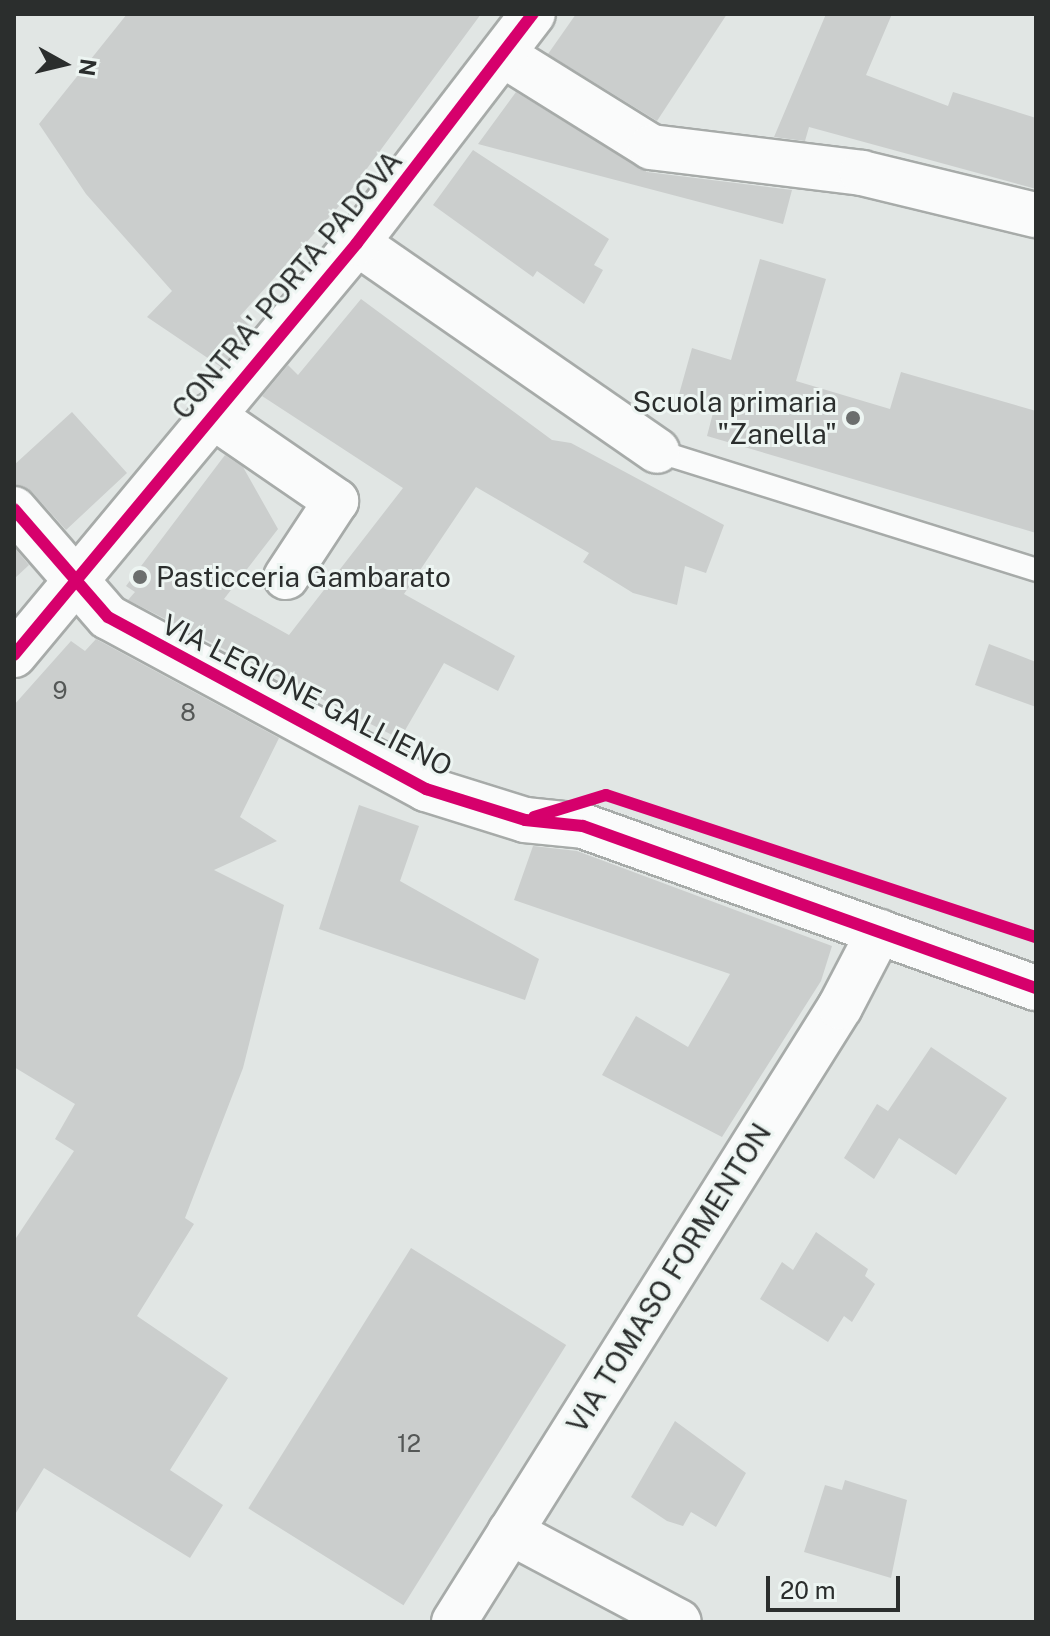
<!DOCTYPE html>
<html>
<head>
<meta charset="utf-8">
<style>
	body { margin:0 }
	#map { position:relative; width:1050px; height:1636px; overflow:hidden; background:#e1e6e4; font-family:"Public Sans",sans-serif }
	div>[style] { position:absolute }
	.building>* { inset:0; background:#cbcecd; transform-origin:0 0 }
	.roads { filter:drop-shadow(2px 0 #a7aba9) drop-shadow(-2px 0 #a7aba9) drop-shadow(0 2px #a7aba9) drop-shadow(0 -2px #a7aba9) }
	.lane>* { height:22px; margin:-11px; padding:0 11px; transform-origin:11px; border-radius:11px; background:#fafbfb }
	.street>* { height:44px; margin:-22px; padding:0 22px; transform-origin:22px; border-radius:22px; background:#fafbfb }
	.secondary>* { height:44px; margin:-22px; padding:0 22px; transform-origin:22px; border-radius:22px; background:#fafbfb }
	.cycleway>* { height:12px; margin:-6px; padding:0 6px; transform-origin:6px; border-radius:6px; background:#d6006c }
	.dots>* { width:22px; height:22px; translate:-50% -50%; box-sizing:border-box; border:4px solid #edf5f2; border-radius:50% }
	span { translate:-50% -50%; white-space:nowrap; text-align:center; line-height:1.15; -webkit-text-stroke:6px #edf5f2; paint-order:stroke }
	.number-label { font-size:24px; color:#545756 }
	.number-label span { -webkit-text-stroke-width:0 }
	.street-label { font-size:28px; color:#2b2e2d }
	.poi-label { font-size:28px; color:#2b2e2d }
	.right { translate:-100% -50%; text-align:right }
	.left { translate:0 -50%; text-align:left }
	.frame { position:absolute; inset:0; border:16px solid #2b2e2d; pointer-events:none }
	.north { position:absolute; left:24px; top:24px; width:80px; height:80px; -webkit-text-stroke:6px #edf5f2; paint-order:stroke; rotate:98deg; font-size:22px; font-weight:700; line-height:32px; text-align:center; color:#2b2e2d }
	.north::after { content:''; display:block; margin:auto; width:28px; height:36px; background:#2b2e2d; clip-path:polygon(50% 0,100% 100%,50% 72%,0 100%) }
	.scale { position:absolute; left:766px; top:1576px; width:134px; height:36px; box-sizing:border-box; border:4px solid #2b2e2d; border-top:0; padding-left:10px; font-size:24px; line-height:28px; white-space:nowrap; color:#2b2e2d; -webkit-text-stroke:6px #edf5f2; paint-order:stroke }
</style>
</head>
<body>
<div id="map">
	<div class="building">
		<div style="clip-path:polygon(127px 14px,481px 14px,340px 205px,240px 316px,253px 329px,221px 367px,147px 317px,172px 291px,86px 194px,39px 124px)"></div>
		<div style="clip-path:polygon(576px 14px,727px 14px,657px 121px,548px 54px)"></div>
		<div style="clip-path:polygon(826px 14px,892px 14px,866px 75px,948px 106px,953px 92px,1036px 118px,1036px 189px,809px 127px,805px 141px,774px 137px)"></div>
		<div style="clip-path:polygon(516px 92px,647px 172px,792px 190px,783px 224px,478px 144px)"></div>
		<div style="clip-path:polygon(473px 150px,609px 239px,594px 265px,603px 270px,584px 304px,537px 271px,533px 277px,433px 205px)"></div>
		<div style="clip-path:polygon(760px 259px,826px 279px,796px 381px,890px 409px,901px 372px,1036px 411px,1036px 533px,707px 436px,714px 409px,678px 398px,692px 348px,731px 360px)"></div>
		<div style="clip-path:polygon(361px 299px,552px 440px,571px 443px,724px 525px,706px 573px,685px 566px,677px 605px,633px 593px,583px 562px,589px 553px,476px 487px,404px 594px,515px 656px,498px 691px,444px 663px,400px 739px,128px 600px,135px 592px,126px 586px,225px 455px,243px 467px,278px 529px,224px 599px,289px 635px,403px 488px,262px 396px,288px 365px,298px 375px)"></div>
		<div style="clip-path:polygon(72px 412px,127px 473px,66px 530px,32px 492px,14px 485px,14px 465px)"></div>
		<div style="clip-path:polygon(14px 547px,29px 565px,14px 579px)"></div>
		<div style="clip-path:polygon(96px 639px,279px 738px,240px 817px,277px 841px,214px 870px,284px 905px,243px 1068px,185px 1218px,194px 1224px,137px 1316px,228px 1378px,170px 1470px,223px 1505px,190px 1558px,44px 1468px,14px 1516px,14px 1241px,74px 1151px,55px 1139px,75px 1104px,14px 1067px,14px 705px,71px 641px,85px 651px)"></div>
		<div style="clip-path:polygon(989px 644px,1036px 662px,1036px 707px,975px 685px)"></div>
		<div style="clip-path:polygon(359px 805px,419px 826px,400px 881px,539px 959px,525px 1000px,319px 929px)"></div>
		<div style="clip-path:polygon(533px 846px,577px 851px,832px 946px,821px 981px,722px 1137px,602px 1075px,636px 1016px,688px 1047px,730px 974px,514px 900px)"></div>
		<div style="clip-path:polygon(931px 1047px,1007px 1098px,956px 1175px,899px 1138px,874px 1179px,844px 1158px,877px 1104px,888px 1111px)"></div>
		<div style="clip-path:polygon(816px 1232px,868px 1269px,865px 1276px,875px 1284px,852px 1322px,844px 1316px,828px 1342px,760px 1299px,782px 1262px,793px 1270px)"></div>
		<div style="left:411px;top:1248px;width:183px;height:307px;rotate:32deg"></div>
		<div style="clip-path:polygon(675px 1421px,746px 1473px,716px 1527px,691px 1512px,683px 1526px,667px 1521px,631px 1497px)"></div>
		<div style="clip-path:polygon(845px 1480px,907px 1500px,891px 1578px,804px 1552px,825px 1485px,842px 1490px)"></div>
	</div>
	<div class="roads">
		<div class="lane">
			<div style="left:657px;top:451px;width:397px;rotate:17.4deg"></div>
		</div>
		<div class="street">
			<div style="left:505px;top:56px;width:172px;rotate:31.9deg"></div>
			<div style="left:651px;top:147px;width:213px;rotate:7deg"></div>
			<div style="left:862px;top:173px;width:179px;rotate:13.6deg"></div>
			<div style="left:357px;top:243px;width:365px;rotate:34.7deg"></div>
			<div style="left:211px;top:415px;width:152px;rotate:34.5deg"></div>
			<div style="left:336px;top:501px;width:91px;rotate:123.3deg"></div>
			<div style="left:510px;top:1532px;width:191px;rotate:28deg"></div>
			<div style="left:454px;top:1622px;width:726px;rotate:-57.89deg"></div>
			<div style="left:840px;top:1007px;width:85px;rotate:-62.5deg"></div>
		</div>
		<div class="secondary">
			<div style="left:14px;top:509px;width:143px;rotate:49deg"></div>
			<div style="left:108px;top:617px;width:362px;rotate:28.4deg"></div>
			<div style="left:426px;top:789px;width:104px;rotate:17.4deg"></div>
			<div style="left:525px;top:820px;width:58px;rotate:5.9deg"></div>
			<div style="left:583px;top:826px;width:481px;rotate:19.7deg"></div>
			<div style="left:14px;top:655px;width:536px;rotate:-50.22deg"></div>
			<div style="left:357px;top:243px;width:289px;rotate:-52.5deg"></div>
		</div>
	</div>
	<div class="cycleway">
		<div style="left:14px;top:509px;width:143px;rotate:49deg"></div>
		<div style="left:108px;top:617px;width:362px;rotate:28.4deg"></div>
		<div style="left:426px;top:789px;width:104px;rotate:17.4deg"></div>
		<div style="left:525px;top:820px;width:58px;rotate:5.9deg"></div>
		<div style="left:583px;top:826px;width:481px;rotate:19.7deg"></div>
		<div style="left:14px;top:655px;width:536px;rotate:-50.22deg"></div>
		<div style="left:357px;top:243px;width:289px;rotate:-52.5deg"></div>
		<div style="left:534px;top:817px;width:75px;rotate:-17deg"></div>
		<div style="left:606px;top:795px;width:453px;rotate:18.3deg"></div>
	</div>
	<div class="dots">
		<div style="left:853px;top:418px;background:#6b6e6d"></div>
		<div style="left:140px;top:577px;background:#6b6e6d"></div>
	</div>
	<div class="number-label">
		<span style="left:60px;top:691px">9</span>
		<span style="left:188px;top:713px">8</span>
		<span style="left:409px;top:1444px">12</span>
	</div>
	<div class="street-label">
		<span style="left:287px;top:285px;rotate:-50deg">CONTRA' PORTA PADOVA</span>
		<span style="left:307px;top:695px;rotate:27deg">VIA LEGIONE GALLIENO</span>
		<span style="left:669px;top:1278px;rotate:-58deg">VIA TOMASO FORMENTON</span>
	</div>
	<div class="poi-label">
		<span class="right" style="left:837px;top:418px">Scuola primaria<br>"Zanella"</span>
		<span class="left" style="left:156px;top:577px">Pasticceria Gambarato</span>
	</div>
	<div class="frame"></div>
	<div class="north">N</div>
	<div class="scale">20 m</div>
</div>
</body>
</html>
